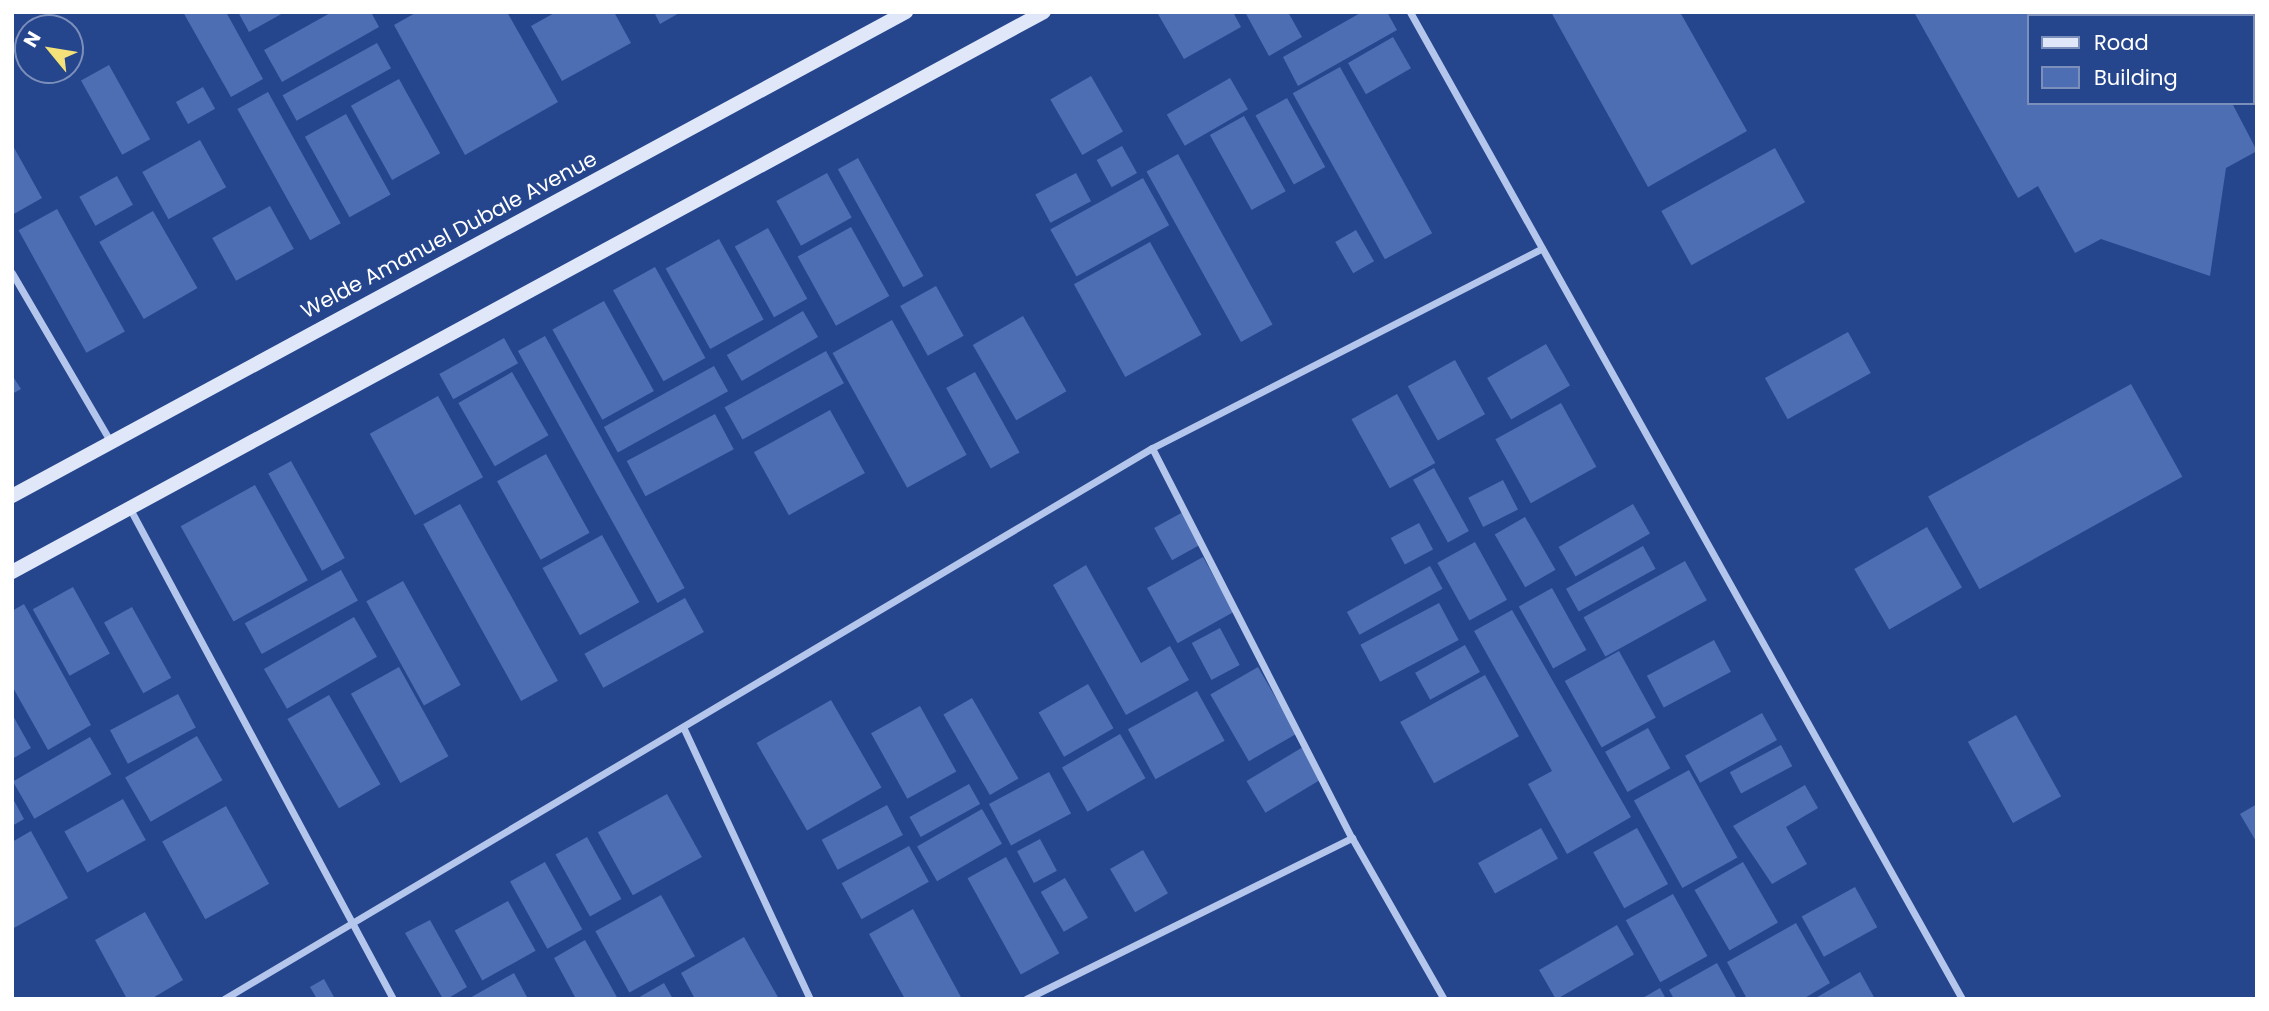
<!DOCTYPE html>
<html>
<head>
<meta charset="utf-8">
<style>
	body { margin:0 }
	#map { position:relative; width:2269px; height:1011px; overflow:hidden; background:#25458d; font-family:Poppins,sans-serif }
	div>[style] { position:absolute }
	.building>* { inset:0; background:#4e6eb3; transform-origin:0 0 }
	.minor>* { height:7px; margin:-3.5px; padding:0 3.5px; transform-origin:3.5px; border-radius:3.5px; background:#b4c6eb }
	.secondary>* { height:14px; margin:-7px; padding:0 7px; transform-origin:7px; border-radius:7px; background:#dfe7f9 }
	span { translate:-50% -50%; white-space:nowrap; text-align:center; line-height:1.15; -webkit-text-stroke:6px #25458d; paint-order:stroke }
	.street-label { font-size:21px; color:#fff }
	.frame { position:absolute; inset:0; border:14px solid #fff; pointer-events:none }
	.legend { position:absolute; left:2027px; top:14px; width:228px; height:91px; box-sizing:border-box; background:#25458d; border:2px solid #7c8fbb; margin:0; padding:9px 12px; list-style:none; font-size:21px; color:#fff }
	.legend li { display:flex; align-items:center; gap:14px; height:35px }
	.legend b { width:35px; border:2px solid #7c8fbb }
	.north { position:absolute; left:14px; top:14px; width:70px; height:70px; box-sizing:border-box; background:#25458d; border:2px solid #7c8fbb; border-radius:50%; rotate:300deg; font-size:19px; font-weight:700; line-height:28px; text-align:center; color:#fff }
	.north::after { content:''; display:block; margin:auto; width:24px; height:32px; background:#f4e179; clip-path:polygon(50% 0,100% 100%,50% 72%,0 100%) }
</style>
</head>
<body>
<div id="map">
	<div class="building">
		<div style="clip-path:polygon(183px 12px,226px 12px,263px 79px,231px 97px)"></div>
		<div style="clip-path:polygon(238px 12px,285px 12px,249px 32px)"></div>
		<div style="clip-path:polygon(332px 12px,371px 12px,379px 27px,282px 82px,264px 50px)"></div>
		<div style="clip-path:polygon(417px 12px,507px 12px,558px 102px,465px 155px,394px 25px)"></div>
		<div style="clip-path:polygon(556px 12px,614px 12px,631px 43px,562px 81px,531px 26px)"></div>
		<div style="clip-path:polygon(654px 12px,681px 12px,660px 24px)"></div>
		<div style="clip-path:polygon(1233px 12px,1241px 27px,1184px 59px,1158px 14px)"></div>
		<div style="clip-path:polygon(1245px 12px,1288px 12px,1302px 37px,1269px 56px)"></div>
		<div style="clip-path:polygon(1362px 12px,1387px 12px,1397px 30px,1298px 86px,1283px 57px)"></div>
		<div style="clip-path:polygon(1551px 12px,1680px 12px,1747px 131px,1648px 187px)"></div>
		<div style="clip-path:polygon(1914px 12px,2206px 12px,2208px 16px,2029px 16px,2029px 103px,2232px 103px,2257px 151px,2226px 168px,2210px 276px,2101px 239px,2075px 253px,2038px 186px,2018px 198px)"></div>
		<div style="left:1393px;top:37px;width:36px;height:52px;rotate:60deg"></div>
		<div style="left:377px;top:43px;width:29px;height:108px;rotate:61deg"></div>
		<div style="left:109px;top:65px;width:85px;height:32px;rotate:61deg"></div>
		<div style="left:1340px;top:67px;width:190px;height:54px;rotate:61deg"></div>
		<div style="left:1091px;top:76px;width:64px;height:47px;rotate:60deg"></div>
		<div style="left:1230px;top:78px;width:36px;height:73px;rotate:60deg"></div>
		<div style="left:399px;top:79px;width:85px;height:55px;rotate:61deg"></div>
		<div style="left:203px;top:87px;width:25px;height:31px;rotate:61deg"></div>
		<div style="left:268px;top:92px;width:150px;height:35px;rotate:61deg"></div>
		<div style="left:1287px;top:98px;width:79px;height:36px;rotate:61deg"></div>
		<div style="left:346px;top:114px;width:92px;height:47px;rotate:61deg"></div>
		<div style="left:1244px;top:116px;width:86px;height:39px;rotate:61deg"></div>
		<div style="left:200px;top:140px;width:54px;height:66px;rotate:61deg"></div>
		<div style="clip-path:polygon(12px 144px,42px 198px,12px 215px)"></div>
		<div style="left:1122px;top:146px;width:31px;height:29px;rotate:61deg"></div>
		<div style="left:1775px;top:148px;width:62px;height:130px;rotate:61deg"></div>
		<div style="left:1178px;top:154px;width:195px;height:36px;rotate:61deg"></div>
		<div style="left:858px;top:158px;width:135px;height:23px;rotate:61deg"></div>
		<div style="left:827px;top:173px;width:51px;height:58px;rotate:61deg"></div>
		<div style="left:1076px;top:173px;width:32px;height:46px;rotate:62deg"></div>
		<div style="left:117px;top:176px;width:33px;height:43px;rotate:61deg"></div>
		<div style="left:1143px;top:178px;width:54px;height:106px;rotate:61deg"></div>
		<div style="left:270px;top:206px;width:49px;height:66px;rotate:61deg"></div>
		<div style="left:57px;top:209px;width:140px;height:44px;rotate:61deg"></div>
		<div style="left:153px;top:211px;width:89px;height:62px;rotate:60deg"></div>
		<div style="left:851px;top:227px;width:79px;height:61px;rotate:61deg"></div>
		<div style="left:768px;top:228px;width:81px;height:38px;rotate:61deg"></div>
		<div style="left:1356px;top:230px;width:36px;height:24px;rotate:60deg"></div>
		<div style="left:719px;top:239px;width:92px;height:61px;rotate:61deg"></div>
		<div style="left:1150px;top:242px;width:106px;height:87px;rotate:61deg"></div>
		<div style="left:655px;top:267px;width:104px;height:48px;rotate:61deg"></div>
		<div style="left:936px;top:286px;width:57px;height:41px;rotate:61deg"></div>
		<div style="left:604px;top:301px;width:103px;height:59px;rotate:61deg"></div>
		<div style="left:803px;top:311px;width:30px;height:88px;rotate:60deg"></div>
		<div style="left:1023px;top:316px;width:87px;height:58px;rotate:60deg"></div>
		<div style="left:892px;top:320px;width:154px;height:68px;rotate:61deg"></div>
		<div style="left:1848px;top:332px;width:47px;height:95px;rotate:61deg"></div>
		<div style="left:545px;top:336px;width:288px;height:31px;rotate:61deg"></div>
		<div style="left:504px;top:338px;width:29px;height:74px;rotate:61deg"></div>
		<div style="left:1546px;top:344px;width:48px;height:68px;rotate:60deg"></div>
		<div style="left:826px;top:351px;width:37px;height:116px;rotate:61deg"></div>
		<div style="left:1455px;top:360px;width:62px;height:54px;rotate:61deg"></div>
		<div style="left:714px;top:366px;width:29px;height:126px;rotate:61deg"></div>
		<div style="left:512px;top:372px;width:73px;height:62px;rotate:60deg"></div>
		<div style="left:975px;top:372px;width:92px;height:33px;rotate:61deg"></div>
		<div style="clip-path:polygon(12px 375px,21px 389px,12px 394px)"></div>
		<div style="left:2131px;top:384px;width:106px;height:232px;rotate:61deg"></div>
		<div style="left:1397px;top:394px;width:79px;height:52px;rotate:61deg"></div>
		<div style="left:438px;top:396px;width:93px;height:78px;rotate:61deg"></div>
		<div style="left:1561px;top:403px;width:73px;height:75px;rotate:61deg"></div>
		<div style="left:830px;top:410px;width:72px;height:87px;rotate:61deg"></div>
		<div style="left:715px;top:414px;width:40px;height:100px;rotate:62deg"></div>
		<div style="left:546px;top:454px;width:90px;height:56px;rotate:61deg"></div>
		<div style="left:291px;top:461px;width:111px;height:26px;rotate:61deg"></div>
		<div style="left:1434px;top:468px;width:72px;height:24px;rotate:61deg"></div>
		<div style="left:1503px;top:480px;width:33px;height:39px;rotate:63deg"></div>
		<div style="left:255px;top:485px;width:109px;height:85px;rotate:61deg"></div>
		<div style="left:460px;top:504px;width:202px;height:42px;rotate:61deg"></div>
		<div style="left:1633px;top:504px;width:34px;height:86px;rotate:60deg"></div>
		<div style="left:1183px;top:512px;width:37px;height:33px;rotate:61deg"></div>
		<div style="left:1525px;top:517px;width:61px;height:35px;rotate:60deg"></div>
		<div style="left:1419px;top:523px;width:30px;height:32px;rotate:62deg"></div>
		<div style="left:1927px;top:527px;width:70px;height:84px;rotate:60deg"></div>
		<div style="left:602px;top:535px;width:77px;height:68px;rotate:61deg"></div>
		<div style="left:1475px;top:542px;width:66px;height:43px;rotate:61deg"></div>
		<div style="left:1643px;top:546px;width:26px;height:88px;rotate:61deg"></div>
		<div style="left:1203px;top:557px;width:63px;height:64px;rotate:61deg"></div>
		<div style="left:1685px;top:561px;width:45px;height:116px;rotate:61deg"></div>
		<div style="clip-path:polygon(1086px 565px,1141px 663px,1170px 646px,1189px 680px,1126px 715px,1053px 585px)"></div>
		<div style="left:1430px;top:566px;width:26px;height:95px;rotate:61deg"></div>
		<div style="left:341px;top:570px;width:35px;height:110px;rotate:61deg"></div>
		<div style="left:403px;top:581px;width:119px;height:42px;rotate:61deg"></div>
		<div style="left:73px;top:587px;width:76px;height:46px;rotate:61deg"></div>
		<div style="left:1552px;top:588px;width:71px;height:38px;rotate:61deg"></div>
		<div style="left:685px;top:598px;width:39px;height:115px;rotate:61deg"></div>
		<div style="left:1439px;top:603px;width:42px;height:89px;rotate:62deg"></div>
		<div style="clip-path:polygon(24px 604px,91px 725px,48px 750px,12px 686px,12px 611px)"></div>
		<div style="left:132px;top:607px;width:81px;height:32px;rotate:61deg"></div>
		<div style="clip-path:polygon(1512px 610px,1631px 817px,1567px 854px,1528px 784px,1552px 771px,1474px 631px)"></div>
		<div style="left:354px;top:617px;width:46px;height:104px;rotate:60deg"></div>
		<div style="left:1220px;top:628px;width:42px;height:32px;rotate:62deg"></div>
		<div style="left:1714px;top:640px;width:36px;height:76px;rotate:62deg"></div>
		<div style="left:1465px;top:645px;width:31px;height:57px;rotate:61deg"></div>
		<div style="left:1619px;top:651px;width:76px;height:62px;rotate:61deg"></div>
		<div style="left:399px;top:667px;width:102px;height:55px;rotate:61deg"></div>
		<div style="left:1258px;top:667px;width:77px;height:55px;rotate:60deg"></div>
		<div style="left:1485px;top:675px;width:70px;height:97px;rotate:61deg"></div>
		<div style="left:1088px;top:684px;width:51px;height:57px;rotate:60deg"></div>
		<div style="left:1197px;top:691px;width:57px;height:79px;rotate:61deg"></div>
		<div style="left:178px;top:694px;width:38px;height:77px;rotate:62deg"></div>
		<div style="left:329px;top:695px;width:103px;height:48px;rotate:60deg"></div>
		<div style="left:972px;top:698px;width:93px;height:33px;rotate:60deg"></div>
		<div style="left:831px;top:700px;width:101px;height:86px;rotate:60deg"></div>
		<div style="left:920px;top:706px;width:75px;height:56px;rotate:61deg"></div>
		<div style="left:1762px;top:713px;width:31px;height:88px;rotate:61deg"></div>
		<div style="clip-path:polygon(12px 714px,31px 748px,12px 759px)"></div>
		<div style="left:2016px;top:715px;width:93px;height:55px;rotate:61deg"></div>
		<div style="left:1648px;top:728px;width:46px;height:49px;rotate:61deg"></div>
		<div style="left:1120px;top:734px;width:51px;height:67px;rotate:60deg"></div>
		<div style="left:197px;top:736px;width:51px;height:83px;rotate:60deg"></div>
		<div style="left:90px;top:737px;width:43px;height:89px;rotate:60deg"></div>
		<div style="left:1781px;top:745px;width:24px;height:58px;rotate:62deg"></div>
		<div style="left:1303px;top:747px;width:37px;height:66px;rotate:59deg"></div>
		<div style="left:1689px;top:770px;width:100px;height:63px;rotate:61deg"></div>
		<div style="left:1049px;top:772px;width:47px;height:68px;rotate:62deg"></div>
		<div style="left:969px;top:784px;width:23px;height:68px;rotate:61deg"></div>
		<div style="clip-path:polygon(1805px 785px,1818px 808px,1786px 827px,1807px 864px,1772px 884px,1733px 826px)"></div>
		<div style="left:667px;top:794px;width:72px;height:79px;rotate:61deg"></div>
		<div style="clip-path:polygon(12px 797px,24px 819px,12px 826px)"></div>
		<div style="left:123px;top:799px;width:47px;height:67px;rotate:61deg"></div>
		<div style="clip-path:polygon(2257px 804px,2257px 843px,2240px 814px)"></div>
		<div style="left:887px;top:805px;width:34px;height:74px;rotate:62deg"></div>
		<div style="left:226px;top:806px;width:89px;height:73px;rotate:61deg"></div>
		<div style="left:982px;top:809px;width:40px;height:75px;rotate:60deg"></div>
		<div style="left:1541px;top:828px;width:35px;height:72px;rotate:61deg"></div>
		<div style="left:1637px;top:828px;width:64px;height:50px;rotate:61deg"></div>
		<div style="clip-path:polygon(31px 831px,68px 898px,12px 929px,12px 842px)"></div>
		<div style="left:587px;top:837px;width:71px;height:36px;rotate:61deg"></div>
		<div style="left:1040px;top:839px;width:36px;height:26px;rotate:62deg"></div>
		<div style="left:909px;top:846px;width:41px;height:77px;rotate:61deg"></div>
		<div style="left:1143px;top:850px;width:50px;height:38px;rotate:60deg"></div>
		<div style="left:1006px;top:857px;width:110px;height:44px;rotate:61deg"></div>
		<div style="left:545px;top:862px;width:77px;height:40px;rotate:61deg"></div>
		<div style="left:1743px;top:862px;width:70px;height:56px;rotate:60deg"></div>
		<div style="left:1065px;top:878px;width:46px;height:28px;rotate:60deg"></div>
		<div style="left:1855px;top:887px;width:46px;height:61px;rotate:61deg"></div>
		<div style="left:1673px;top:894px;width:71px;height:54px;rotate:61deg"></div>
		<div style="left:661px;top:895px;width:70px;height:75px;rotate:61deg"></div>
		<div style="left:508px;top:901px;width:57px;height:61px;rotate:61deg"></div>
		<div style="clip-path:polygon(913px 909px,962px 999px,905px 999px,869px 934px)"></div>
		<div style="clip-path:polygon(145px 912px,183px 980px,151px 999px,127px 999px,95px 940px)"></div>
		<div style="clip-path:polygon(430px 920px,467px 987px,447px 999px,443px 999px,405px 933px)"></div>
		<div style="clip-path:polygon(1796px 923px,1830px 983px,1803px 999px,1747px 999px,1727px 962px)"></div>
		<div style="left:1617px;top:925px;width:34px;height:90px;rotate:60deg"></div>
		<div style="clip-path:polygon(744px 937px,779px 999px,695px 999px,681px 973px)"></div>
		<div style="clip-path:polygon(585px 940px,618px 999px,576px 999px,554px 958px)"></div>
		<div style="clip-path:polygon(1717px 963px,1737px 999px,1674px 999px,1669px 990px)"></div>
		<div style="clip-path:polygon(1860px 972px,1875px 999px,1814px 999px)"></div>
		<div style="clip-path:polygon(514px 973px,528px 999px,468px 999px)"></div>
		<div style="clip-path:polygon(324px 979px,335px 999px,317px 999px,310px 987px)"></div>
		<div style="clip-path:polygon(664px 983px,673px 999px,636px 999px)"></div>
		<div style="clip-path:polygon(1660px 988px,1666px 999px,1641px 999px)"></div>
	</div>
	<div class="minor">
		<div style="left:1410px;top:12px;width:1131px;rotate:60.78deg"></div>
		<div style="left:12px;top:273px;width:194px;rotate:59.7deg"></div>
		<div style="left:1152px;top:448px;width:438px;rotate:62.9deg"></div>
		<div style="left:1352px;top:838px;width:185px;rotate:60.3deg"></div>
		<div style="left:129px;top:507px;width:558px;rotate:61.78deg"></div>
		<div style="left:684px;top:729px;width:298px;rotate:65deg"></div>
		<div style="left:224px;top:999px;width:1079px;rotate:-30.7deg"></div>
		<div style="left:1152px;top:448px;width:438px;rotate:-27.1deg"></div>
		<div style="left:1026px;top:999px;width:364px;rotate:-26.3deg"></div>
	</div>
	<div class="secondary">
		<div style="left:12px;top:496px;width:1017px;rotate:-28.43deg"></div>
		<div style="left:12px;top:572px;width:1174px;rotate:-28.49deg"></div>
	</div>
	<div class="street-label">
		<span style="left:449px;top:235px;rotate:-28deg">Welde Amanuel Dubale Avenue</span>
	</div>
	<div class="frame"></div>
	<ul class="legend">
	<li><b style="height:9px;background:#dfe7f9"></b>Road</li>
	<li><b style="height:19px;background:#4e6eb3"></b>Building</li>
	</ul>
	<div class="north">N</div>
</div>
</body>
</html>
